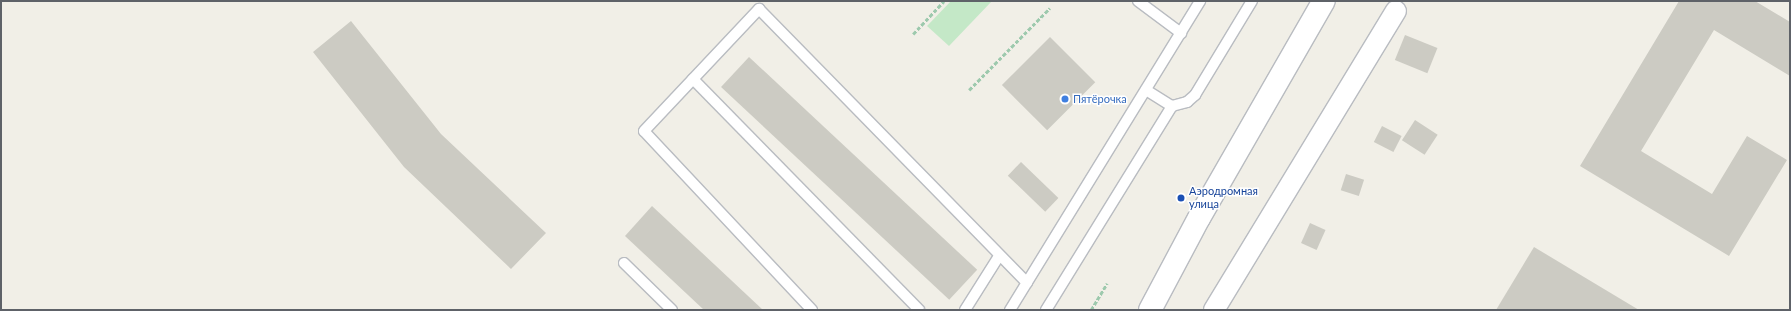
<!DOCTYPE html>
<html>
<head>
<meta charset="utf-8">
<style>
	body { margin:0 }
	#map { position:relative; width:1791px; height:311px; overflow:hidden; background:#f1efe7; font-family:Lato,sans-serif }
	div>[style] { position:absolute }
	.green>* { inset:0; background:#c4e8c7 }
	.building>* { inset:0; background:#cccbc3; transform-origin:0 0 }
	.path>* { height:2.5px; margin-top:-1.25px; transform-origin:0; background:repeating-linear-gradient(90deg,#9dc9ad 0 4px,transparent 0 6px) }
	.roads { filter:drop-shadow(1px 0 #b9bcc1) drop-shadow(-1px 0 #b9bcc1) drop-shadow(0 1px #b9bcc1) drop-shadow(0 -1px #b9bcc1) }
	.service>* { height:10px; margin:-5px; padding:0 5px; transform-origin:5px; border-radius:5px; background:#fff }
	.minor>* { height:20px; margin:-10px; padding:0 10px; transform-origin:10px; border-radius:10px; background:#fff }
	.tertiary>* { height:22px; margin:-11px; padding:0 11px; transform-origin:11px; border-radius:11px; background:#fff }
	.dots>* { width:11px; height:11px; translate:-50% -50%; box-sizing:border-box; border:2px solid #fff; border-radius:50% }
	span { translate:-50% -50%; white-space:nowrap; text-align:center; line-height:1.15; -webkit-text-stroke:3px #fff; paint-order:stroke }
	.shop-label { font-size:11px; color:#366cbe }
	.left { translate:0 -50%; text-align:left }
	.transit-label { font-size:11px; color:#164399 }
	.frame { position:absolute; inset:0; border:2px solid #5e6268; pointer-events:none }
</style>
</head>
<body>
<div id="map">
	<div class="green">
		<div style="clip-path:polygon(951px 1px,992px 1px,949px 46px,927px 26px)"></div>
	</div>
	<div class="building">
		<div style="clip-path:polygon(1679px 1px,1755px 1px,1790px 22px,1790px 76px,1714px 30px,1641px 151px,1712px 194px,1747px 136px,1787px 160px,1729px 256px,1580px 166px)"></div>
		<div style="clip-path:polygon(351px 21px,441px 134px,546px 233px,511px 269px,404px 167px,313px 52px)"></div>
		<div style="left:1405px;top:35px;width:35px;height:27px;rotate:22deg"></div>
		<div style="left:1050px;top:37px;width:64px;height:68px;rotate:45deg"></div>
		<div style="left:749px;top:57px;width:312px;height:41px;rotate:43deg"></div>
		<div style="left:1415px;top:120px;width:27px;height:24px;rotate:33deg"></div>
		<div style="left:1382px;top:126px;width:22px;height:18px;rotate:27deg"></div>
		<div style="left:1021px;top:162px;width:52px;height:19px;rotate:44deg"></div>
		<div style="left:1346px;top:174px;width:19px;height:17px;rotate:18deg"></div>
		<div style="clip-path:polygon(652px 206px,763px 310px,704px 310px,625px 236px)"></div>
		<div style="left:1310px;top:223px;width:17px;height:22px;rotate:24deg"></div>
		<div style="clip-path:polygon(1534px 247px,1639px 310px,1496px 310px)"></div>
	</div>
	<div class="path">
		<div style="left:913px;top:34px;width:45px;rotate:-46.8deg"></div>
		<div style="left:969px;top:90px;width:115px;rotate:-45.4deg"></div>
		<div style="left:1091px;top:310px;width:31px;rotate:-59deg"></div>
	</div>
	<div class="roads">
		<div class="service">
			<div style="left:1138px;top:1px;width:54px;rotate:36.7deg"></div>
			<div style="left:693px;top:79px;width:323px;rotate:45.6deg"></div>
			<div style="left:1146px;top:90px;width:31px;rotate:32deg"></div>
			<div style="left:1172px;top:106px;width:16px;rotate:-15deg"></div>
			<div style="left:1187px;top:102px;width:11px;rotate:-41deg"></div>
			<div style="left:1195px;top:95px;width:110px;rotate:-58.8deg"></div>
			<div style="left:624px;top:263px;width:67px;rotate:44.4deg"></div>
			<div style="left:812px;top:310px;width:245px;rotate:-133.2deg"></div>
			<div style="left:644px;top:131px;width:168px;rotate:-46.7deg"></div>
			<div style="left:759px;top:9px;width:383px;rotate:45.6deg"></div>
			<div style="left:965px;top:310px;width:64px;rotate:-57.8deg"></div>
			<div style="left:1010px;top:310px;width:363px;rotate:-58.4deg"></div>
			<div style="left:1046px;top:310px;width:240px;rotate:-58.3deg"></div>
		</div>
		<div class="minor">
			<div style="left:1214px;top:310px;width:350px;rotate:-58.7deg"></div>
		</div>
		<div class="tertiary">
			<div style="left:1150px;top:310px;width:104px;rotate:-62deg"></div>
			<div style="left:1199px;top:218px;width:250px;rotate:-60.1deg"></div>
		</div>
	</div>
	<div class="dots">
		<div style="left:1065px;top:99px;background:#3f7fe0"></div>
		<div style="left:1181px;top:198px;background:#1a4fb4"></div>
	</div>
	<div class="shop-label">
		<span class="left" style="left:1073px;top:99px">Пятёрочка</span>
	</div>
	<div class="transit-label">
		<span class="left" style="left:1189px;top:198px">Аэродромная<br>улица</span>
	</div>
	<div class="frame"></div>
</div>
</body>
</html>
